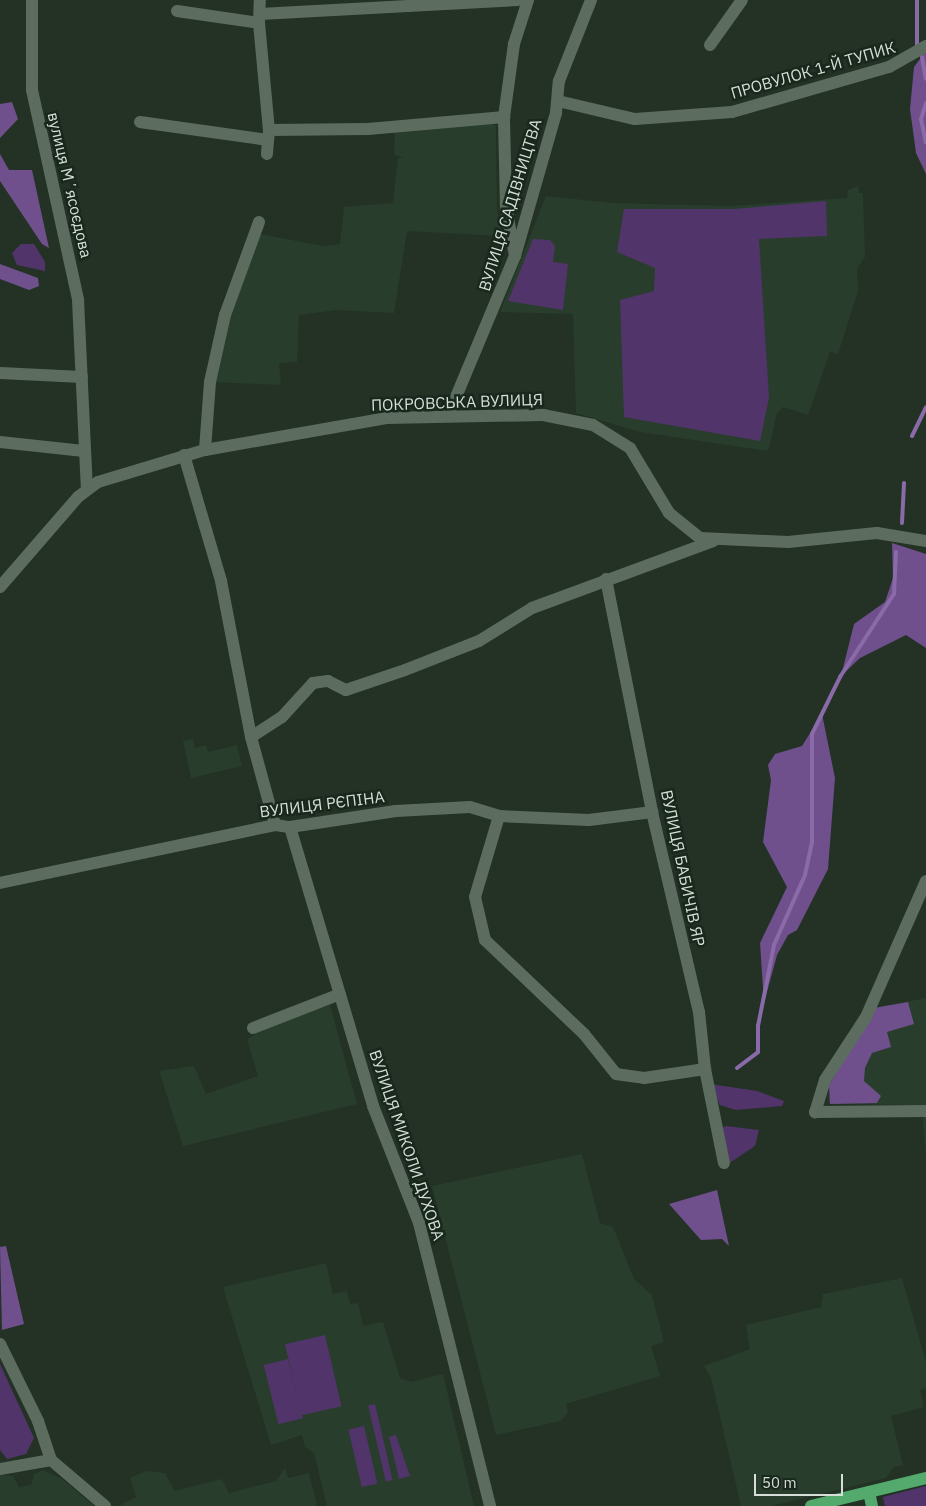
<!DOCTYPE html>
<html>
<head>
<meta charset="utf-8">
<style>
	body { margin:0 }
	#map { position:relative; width:926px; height:1506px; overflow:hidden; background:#233225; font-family:"IBM Plex Sans",sans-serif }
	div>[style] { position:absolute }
	.built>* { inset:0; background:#293d2c }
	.green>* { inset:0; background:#51356a; transform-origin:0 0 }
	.forest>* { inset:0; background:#6f508c }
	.stream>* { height:4px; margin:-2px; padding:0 2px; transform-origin:2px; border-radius:2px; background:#8a6aa8 }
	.minor>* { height:12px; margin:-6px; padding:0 6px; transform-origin:6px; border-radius:6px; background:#5c6d5f }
	.major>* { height:12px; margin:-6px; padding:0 6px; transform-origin:6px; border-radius:6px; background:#54aa6c }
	span { translate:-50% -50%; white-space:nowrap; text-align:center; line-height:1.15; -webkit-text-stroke:5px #19281c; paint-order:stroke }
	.street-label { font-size:16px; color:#d5dfd7 }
	.scale { position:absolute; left:754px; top:1474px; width:89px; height:22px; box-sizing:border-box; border:2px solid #d5dfd7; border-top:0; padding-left:6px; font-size:15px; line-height:18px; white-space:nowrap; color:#d5dfd7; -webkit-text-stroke:4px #19281c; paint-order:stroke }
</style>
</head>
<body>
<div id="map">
	<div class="built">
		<div style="clip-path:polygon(489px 122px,496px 126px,497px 211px,502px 236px,407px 231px,394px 313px,337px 310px,299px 315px,297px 362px,279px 363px,281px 385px,214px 382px,229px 316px,260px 234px,323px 246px,340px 244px,344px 207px,393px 203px,398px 158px,403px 158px,394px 154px,395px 131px)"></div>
		<div style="clip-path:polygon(858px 186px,859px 193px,863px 193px,865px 257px,857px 269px,858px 291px,838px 354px,830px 352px,808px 415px,783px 407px,777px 413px,768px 451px,640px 432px,576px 413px,573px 314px,500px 312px,546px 196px,612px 203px,731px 206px,847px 198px,848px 190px)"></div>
		<div style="clip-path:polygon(193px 739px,195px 748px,206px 745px,208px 752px,237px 745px,242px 766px,191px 778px,183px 741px)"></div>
		<div style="clip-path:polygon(926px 998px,926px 1154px,922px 1113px,912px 1105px,830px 1104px,828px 1098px,874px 1008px)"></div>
		<div style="clip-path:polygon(330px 1005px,357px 1104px,183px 1146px,159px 1071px,194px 1066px,206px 1094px,258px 1076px,247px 1039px,255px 1035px,254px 1031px)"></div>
		<div style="clip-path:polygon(582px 1154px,600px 1223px,613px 1227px,634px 1279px,652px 1295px,664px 1342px,651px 1346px,660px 1376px,566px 1404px,568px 1413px,560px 1421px,496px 1435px,432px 1186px)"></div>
		<div style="clip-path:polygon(326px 1263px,333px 1294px,347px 1291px,350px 1304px,358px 1303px,363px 1326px,383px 1322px,400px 1378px,411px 1382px,443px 1374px,474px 1506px,327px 1506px,314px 1453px,305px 1447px,302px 1435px,271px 1445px,223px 1287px)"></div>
		<div style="clip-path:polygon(902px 1278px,926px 1362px,926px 1388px,920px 1390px,924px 1407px,891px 1416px,903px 1465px,894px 1467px,886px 1478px,771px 1506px,741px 1506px,711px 1378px,704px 1366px,750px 1349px,746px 1325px,821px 1307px,823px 1294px)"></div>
		<div style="clip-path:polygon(285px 1468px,288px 1478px,309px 1473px,317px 1506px,119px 1506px,136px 1497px,130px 1478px,146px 1471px,165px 1473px,175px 1491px,222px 1479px,229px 1493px,276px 1481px)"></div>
		<div style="clip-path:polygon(43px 1470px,62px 1479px,94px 1506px,0 1506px,0 1475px,13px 1476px,19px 1487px,31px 1485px,34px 1474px)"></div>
	</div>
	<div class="green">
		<div style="clip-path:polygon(826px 201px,827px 236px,759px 239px,769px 398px,760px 441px,624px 417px,620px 300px,654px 291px,655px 268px,617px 252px,624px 209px,734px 209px)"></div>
		<div style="clip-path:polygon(533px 239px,550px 240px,555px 246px,553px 262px,568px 264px,563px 310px,508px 301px)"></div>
		<div style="clip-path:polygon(21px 244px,34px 244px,45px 262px,45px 271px,17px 265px,12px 253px)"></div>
		<div style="clip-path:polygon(710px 1084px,757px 1091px,784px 1101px,782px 1106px,736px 1110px,720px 1105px)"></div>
		<div style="clip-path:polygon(726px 1126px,759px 1130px,755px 1146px,728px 1164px,722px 1128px)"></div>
		<div style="left:325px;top:1335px;width:73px;height:41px;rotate:77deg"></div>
		<div style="left:288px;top:1359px;width:61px;height:25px;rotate:76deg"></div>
		<div style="clip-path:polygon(0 1364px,34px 1438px,26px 1454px,7px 1459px,0 1450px)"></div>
		<div style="left:375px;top:1404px;width:78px;height:7px;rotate:77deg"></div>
		<div style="left:364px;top:1426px;width:59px;height:16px;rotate:77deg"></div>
		<div style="clip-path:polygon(396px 1435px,410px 1476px,399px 1479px,389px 1437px)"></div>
		<div style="clip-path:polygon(926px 1486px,926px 1506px,885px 1506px,883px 1497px)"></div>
	</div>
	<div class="forest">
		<div style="clip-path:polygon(926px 51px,926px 174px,916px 153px,910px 109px,914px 67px)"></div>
		<div style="clip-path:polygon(12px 102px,18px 119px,0 138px,0 104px)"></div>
		<div style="clip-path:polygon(0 154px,9px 170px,32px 170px,49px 248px,42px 244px,0 181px)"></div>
		<div style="clip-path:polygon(0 264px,38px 278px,39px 286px,29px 290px,0 279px)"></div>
		<div style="clip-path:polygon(892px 543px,926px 554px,926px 648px,906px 635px,860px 658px,841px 676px,854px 624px,885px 602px,893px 578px)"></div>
		<div style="clip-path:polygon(822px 714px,835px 778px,828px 869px,797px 930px,788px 935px,777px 955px,764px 1003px,760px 943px,787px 887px,763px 842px,771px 780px,768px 765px,775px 754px,802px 746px)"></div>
		<div style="clip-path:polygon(908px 1002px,914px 1024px,887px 1032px,891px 1047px,872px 1053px,865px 1068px,864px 1081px,881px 1096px,877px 1103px,830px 1104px,829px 1085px,874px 1008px)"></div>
		<div style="clip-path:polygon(717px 1190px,729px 1246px,722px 1239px,701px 1240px,669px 1204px)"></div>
		<div style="clip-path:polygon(6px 1246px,24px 1324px,2px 1330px,0 1247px)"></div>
	</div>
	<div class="stream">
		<div style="left:917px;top:46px;width:46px;rotate:-90deg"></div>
		<div style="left:922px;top:57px;width:22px;rotate:80deg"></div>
		<div style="left:926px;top:103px;width:17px;rotate:107deg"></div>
		<div style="left:921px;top:119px;width:24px;rotate:78deg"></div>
		<div style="left:912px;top:436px;width:32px;rotate:-64deg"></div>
		<div style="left:902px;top:523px;width:40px;rotate:-87.1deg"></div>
		<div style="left:737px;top:1068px;width:26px;rotate:-37deg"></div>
		<div style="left:758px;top:1052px;width:26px;rotate:-90deg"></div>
		<div style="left:758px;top:1026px;width:83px;rotate:-78.8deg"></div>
		<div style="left:774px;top:945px;width:77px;rotate:-66.1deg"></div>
		<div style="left:805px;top:875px;width:33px;rotate:-78deg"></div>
		<div style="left:812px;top:843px;width:109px;rotate:-90deg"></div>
		<div style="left:812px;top:734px;width:64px;rotate:-63.8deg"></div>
		<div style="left:840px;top:677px;width:99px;rotate:-57deg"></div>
		<div style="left:894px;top:594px;width:42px;rotate:-87.3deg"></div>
	</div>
	<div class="minor">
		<div style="left:32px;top:0;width:90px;rotate:90deg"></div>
		<div style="left:32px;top:90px;width:215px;rotate:77.6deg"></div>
		<div style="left:78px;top:300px;width:189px;rotate:87.3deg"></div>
		<div style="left:177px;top:11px;width:83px;rotate:8.3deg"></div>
		<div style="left:259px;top:23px;width:23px;rotate:-88deg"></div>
		<div style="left:260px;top:14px;width:258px;rotate:-3.1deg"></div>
		<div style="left:259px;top:23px;width:107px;rotate:84.7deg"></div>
		<div style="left:269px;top:130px;width:24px;rotate:95deg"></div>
		<div style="left:710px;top:45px;width:55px;rotate:-54.6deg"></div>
		<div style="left:558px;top:101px;width:79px;rotate:13.2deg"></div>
		<div style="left:635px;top:119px;width:97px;rotate:-4.1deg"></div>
		<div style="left:732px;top:112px;width:163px;rotate:-16deg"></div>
		<div style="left:889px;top:67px;width:43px;rotate:-29.6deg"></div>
		<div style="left:140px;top:122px;width:129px;rotate:8deg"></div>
		<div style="left:269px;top:130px;width:99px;rotate:-0.6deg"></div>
		<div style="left:368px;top:129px;width:137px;rotate:-5deg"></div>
		<div style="left:515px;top:256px;width:50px;rotate:-100.4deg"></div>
		<div style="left:506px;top:207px;width:90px;rotate:-91.3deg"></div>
		<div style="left:504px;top:117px;width:74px;rotate:-82.2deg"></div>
		<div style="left:514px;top:44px;width:46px;rotate:-72.3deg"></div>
		<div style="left:0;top:373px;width:82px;rotate:2.8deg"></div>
		<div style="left:448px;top:416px;width:173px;rotate:-67.3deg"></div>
		<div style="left:515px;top:256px;width:149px;rotate:-74deg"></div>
		<div style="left:556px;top:113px;width:32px;rotate:-85deg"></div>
		<div style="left:559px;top:81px;width:87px;rotate:-68.4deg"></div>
		<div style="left:0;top:442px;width:84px;rotate:6.1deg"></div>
		<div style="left:205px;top:450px;width:68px;rotate:-85.8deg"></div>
		<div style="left:210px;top:382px;width:69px;rotate:-77.4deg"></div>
		<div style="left:225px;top:315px;width:99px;rotate:-69.9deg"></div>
		<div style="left:184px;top:455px;width:131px;rotate:73.6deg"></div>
		<div style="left:221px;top:581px;width:159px;rotate:79.1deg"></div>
		<div style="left:251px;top:737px;width:37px;rotate:-33deg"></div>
		<div style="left:282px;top:717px;width:46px;rotate:-47.6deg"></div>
		<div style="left:313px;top:683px;width:15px;rotate:-8deg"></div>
		<div style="left:328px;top:681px;width:20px;rotate:27deg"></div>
		<div style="left:346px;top:690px;width:62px;rotate:-18.7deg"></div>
		<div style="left:405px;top:670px;width:79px;rotate:-21.4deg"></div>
		<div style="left:479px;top:641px;width:62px;rotate:-31.9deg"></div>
		<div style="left:532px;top:608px;width:193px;rotate:-20.3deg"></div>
		<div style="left:606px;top:579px;width:237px;rotate:78.8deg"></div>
		<div style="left:652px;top:812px;width:205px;rotate:76.8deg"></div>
		<div style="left:699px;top:1012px;width:57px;rotate:84deg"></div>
		<div style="left:705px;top:1069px;width:96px;rotate:78.6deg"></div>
		<div style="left:0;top:587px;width:119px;rotate:-49.1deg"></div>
		<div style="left:78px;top:497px;width:25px;rotate:-37deg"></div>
		<div style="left:98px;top:482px;width:112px;rotate:-16.7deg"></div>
		<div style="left:205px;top:450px;width:184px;rotate:-10deg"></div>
		<div style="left:386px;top:418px;width:157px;rotate:-1.1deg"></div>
		<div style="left:543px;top:415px;width:51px;rotate:11.3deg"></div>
		<div style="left:593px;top:425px;width:44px;rotate:31.9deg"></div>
		<div style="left:630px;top:448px;width:76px;rotate:59deg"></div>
		<div style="left:669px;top:513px;width:40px;rotate:39deg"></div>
		<div style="left:700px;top:538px;width:88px;rotate:2.6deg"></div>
		<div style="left:788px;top:542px;width:89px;rotate:-5.8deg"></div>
		<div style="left:877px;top:533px;width:50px;rotate:9.3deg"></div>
		<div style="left:251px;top:737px;width:91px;rotate:74.7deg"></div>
		<div style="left:499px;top:816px;width:84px;rotate:106.5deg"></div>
		<div style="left:475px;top:897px;width:44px;rotate:76.9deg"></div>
		<div style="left:485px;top:940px;width:137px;rotate:43.5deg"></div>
		<div style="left:584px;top:1034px;width:51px;rotate:51.3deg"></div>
		<div style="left:616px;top:1074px;width:28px;rotate:8deg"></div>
		<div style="left:644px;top:1078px;width:62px;rotate:-8.4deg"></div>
		<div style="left:290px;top:827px;width:291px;rotate:73.4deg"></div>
		<div style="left:373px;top:1106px;width:126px;rotate:68.5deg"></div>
		<div style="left:419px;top:1223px;width:292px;rotate:75.9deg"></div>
		<div style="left:926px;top:881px;width:149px;rotate:113.8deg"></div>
		<div style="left:866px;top:1017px;width:75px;rotate:123.1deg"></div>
		<div style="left:825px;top:1080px;width:34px;rotate:107deg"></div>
		<div style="left:815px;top:1112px;width:111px;rotate:-0.5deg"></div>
		<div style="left:0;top:883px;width:281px;rotate:-11.9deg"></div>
		<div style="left:275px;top:825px;width:15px;rotate:8deg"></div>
		<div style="left:290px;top:827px;width:107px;rotate:-8.6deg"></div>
		<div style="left:396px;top:811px;width:74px;rotate:-3.1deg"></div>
		<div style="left:470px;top:807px;width:30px;rotate:17deg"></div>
		<div style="left:499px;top:816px;width:90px;rotate:2.5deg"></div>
		<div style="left:589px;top:820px;width:64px;rotate:-7.2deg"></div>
		<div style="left:253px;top:1028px;width:93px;rotate:-21.3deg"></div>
		<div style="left:0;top:1344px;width:86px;rotate:63.7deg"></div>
		<div style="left:38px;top:1421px;width:41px;rotate:71.6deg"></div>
		<div style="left:51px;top:1460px;width:71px;rotate:40.4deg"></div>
		<div style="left:0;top:1469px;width:52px;rotate:-10deg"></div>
	</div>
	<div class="major">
		<div style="left:869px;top:1492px;width:14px;rotate:78deg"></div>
		<div style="left:811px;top:1506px;width:118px;rotate:-13.7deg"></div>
	</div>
	<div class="street-label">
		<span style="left:813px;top:70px;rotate:-16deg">ПРОВУЛОК 1-Й ТУПИК</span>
		<span style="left:70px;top:185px;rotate:77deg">вулиця Мʼясоєдова</span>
		<span style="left:510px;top:205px;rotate:-73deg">ВУЛИЦЯ САДІВНИЦТВА</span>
		<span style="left:457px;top:402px;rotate:-2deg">ПОКРОВСЬКА ВУЛИЦЯ</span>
		<span style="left:322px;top:804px;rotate:-7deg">ВУЛИЦЯ РЄПІНА</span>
		<span style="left:683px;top:868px;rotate:78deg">ВУЛИЦЯ БАБИЧІВ ЯР</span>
		<span style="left:407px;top:1145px;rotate:71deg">ВУЛИЦЯ МИКОЛИ ДУХОВА</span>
	</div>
	<div class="scale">50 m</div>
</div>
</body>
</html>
